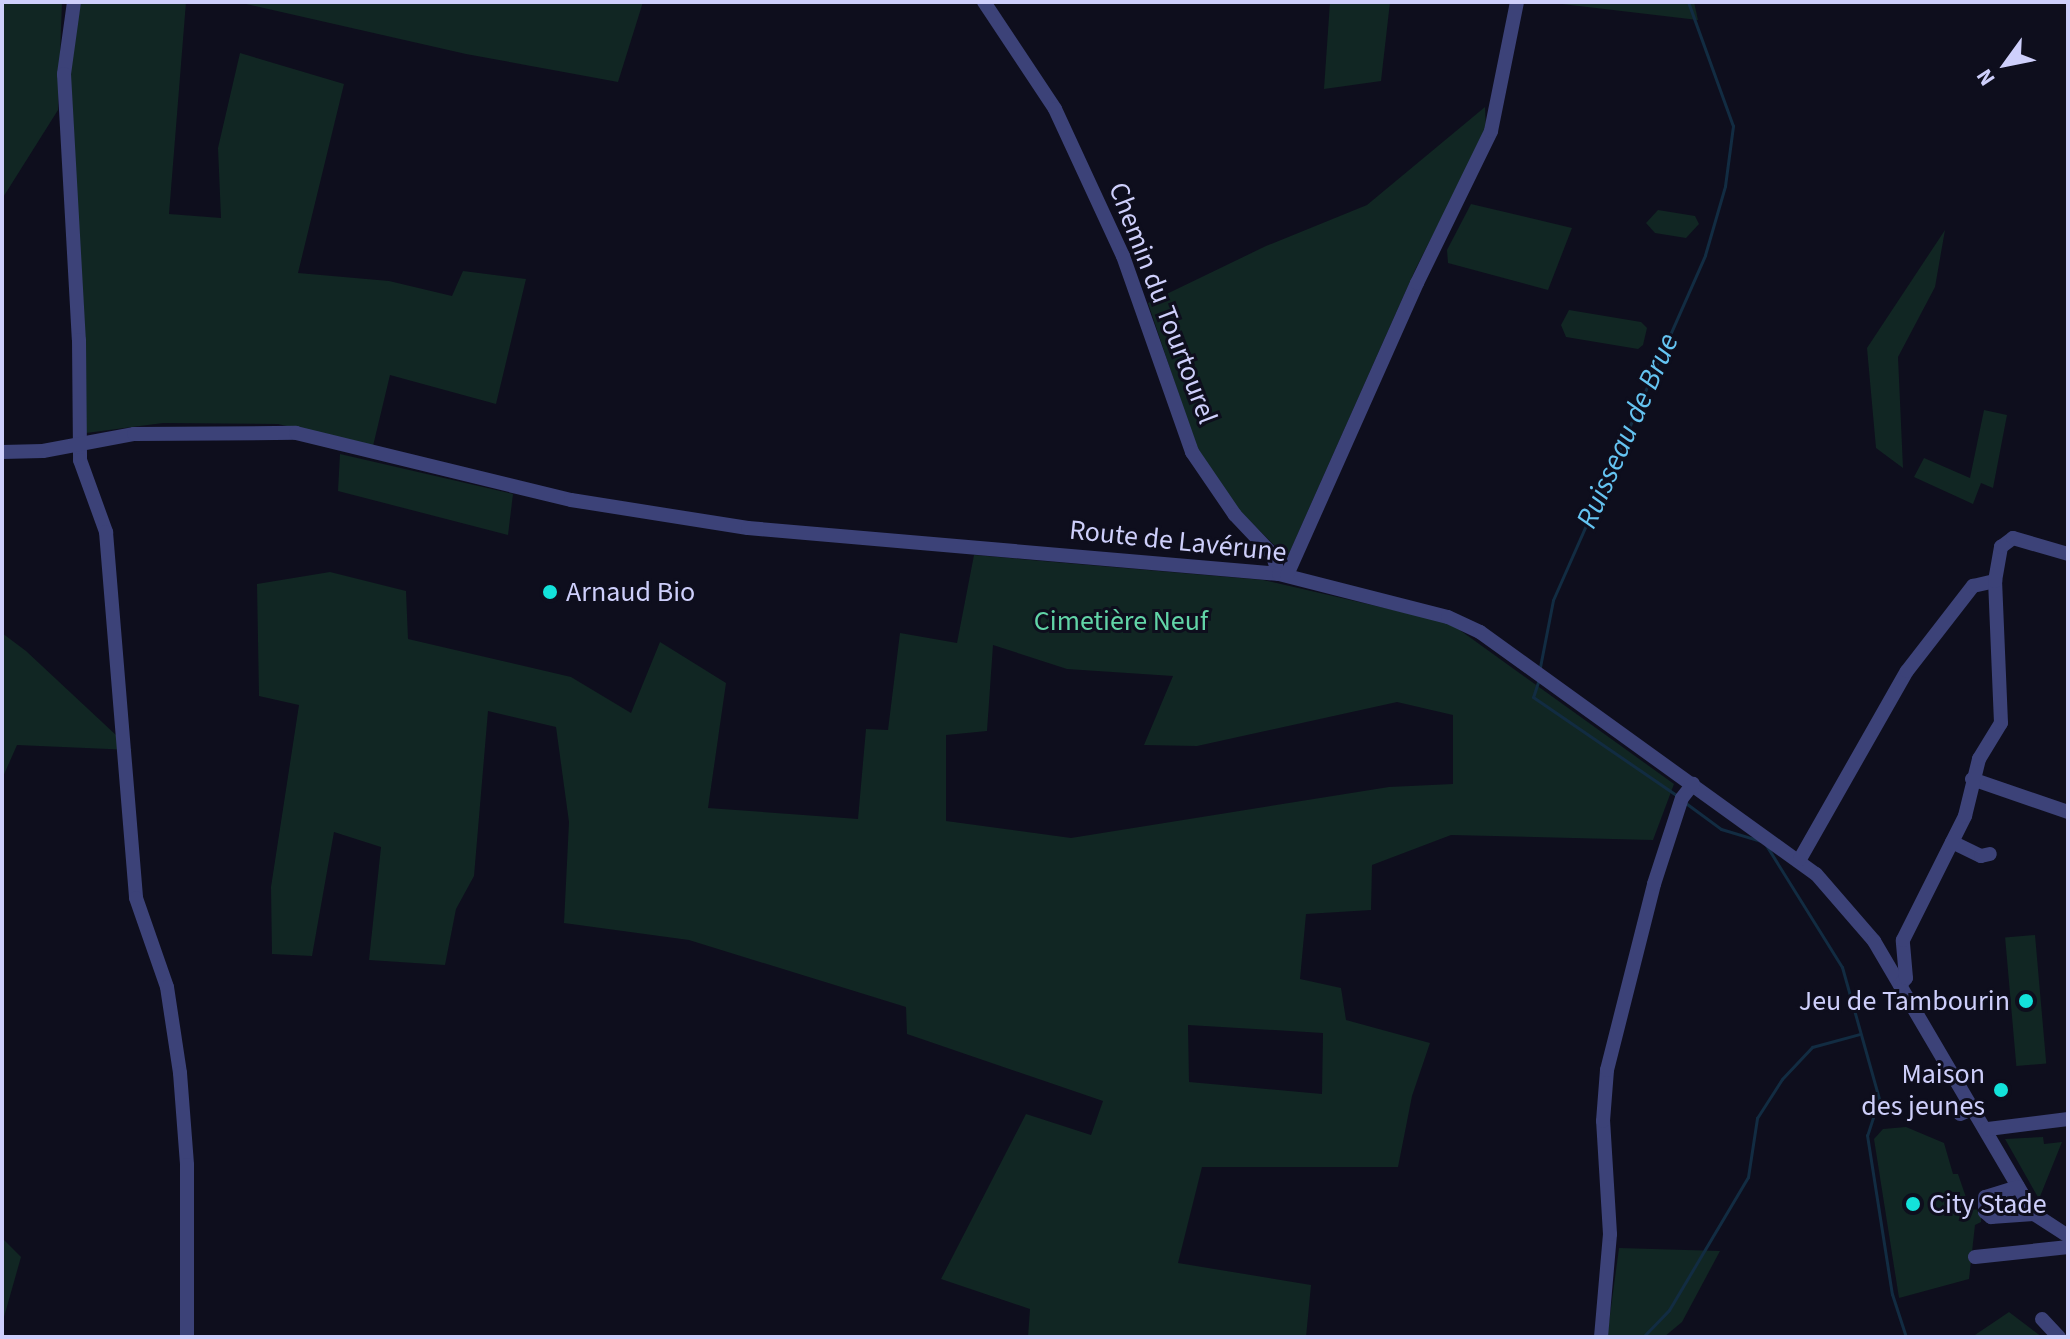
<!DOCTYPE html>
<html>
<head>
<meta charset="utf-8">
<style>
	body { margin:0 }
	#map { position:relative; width:2070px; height:1339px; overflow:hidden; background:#0e0e1d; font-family:"Source Sans 3",sans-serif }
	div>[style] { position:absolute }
	.green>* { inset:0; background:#112623; transform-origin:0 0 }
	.stream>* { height:3px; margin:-1.5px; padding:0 1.5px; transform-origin:1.5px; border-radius:1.5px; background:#122c42 }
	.minor>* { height:14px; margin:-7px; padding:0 7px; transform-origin:7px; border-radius:7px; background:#3c4278 }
	.dots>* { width:22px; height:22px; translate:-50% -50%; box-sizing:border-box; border:4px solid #0e0e1d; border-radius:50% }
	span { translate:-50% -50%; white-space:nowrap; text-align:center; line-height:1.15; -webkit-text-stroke:6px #0e0e1d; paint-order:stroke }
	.street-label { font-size:28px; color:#cecffb }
	.poi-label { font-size:28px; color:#cecffb }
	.left { translate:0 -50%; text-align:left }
	.right { translate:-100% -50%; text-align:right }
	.park-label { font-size:28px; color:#61d4a7 }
	.water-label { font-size:30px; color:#65c4f2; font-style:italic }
	.frame { position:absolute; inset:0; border:4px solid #cecffb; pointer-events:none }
	.north { position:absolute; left:1966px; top:24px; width:80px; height:80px; -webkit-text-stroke:6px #0e0e1d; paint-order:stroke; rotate:237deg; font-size:22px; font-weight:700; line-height:32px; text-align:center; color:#cecffb }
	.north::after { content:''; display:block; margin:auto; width:28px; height:36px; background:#cecffb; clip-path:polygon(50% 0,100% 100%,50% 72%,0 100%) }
</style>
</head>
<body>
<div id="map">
	<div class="green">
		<div style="clip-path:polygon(2px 2px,62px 2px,58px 110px,2px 199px)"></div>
		<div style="clip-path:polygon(81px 2px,186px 2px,169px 214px,221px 218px,218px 148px,240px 53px,344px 84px,298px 273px,389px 281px,452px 296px,463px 271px,526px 279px,496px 404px,390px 375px,373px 446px,278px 424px,163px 423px,86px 433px,69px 68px)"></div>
		<div style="clip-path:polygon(237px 2px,643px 2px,618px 82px,466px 54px)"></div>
		<div style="clip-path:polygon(1330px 2px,1390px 2px,1381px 81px,1324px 89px)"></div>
		<div style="clip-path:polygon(1545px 2px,1694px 2px,1698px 20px)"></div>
		<div style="clip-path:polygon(1485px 107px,1486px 131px,1416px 268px,1287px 558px,1239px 510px,1196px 446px,1148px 303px,1266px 246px,1367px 205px)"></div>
		<div style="clip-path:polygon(1471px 204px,1572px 228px,1548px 290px,1448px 263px,1447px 250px)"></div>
		<div style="clip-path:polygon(1658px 210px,1695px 216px,1699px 224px,1686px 238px,1655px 233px,1646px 223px)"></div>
		<div style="clip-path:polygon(1945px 230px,1935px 287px,1898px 357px,1903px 468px,1876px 448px,1867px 348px)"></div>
		<div style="clip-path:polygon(1569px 310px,1641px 322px,1647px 328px,1643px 345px,1638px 349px,1566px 337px,1561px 325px)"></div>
		<div style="clip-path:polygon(1984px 410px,2007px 415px,1993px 488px,1981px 483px,1973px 504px,1914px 477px,1924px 458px,1970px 478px)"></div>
		<div style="clip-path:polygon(340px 454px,513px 494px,508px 535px,338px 491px)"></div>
		<div style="clip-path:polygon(evenodd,974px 555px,1263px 580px,1450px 623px,1674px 784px,1653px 840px,1451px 835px,1372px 865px,1371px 910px,1306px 914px,1300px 979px,1341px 988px,1346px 1020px,1430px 1043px,1412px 1096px,1398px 1167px,1202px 1167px,1178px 1263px,1311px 1285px,1306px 1337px,1028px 1337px,1030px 1309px,941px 1279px,1026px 1114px,1091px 1135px,1103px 1101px,907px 1034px,906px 1007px,689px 940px,564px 923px,569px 822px,556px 727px,488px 711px,474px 876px,456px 909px,445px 965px,369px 960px,381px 847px,334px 832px,312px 956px,272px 954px,271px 887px,299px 705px,259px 696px,257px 584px,330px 572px,406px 591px,408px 639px,571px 677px,631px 713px,660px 642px,726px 683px,708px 808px,858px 819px,866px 729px,888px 730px,900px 633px,957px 643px,974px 555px,993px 645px,1067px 669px,1173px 676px,1144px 745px,1197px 746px,1397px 702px,1453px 715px,1453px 784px,1389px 787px,1071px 838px,946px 821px,946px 735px,987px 731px,993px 645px,974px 555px,1188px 1025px,1323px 1033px,1322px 1094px,1189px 1082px,1188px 1025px)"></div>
		<div style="clip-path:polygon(2px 633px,26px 651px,132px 750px,17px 745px,2px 779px)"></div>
		<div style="left:2035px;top:935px;width:129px;height:30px;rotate:85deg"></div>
		<div style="clip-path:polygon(1906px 1127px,1944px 1143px,1953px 1174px,1958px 1174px,1970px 1209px,1981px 1210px,1981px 1222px,1975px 1225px,1969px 1279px,1899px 1298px,1874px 1139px,1883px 1129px)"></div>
		<div style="clip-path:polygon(2043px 1137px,2044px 1144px,2062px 1142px,2039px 1199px,2005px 1139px)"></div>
		<div style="clip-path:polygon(2px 1238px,21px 1257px,2px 1324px)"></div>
		<div style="clip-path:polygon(1619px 1248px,1720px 1251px,1682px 1322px,1664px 1337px,1607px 1337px)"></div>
		<div style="clip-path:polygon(2009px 1312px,2042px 1337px,1972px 1337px)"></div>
	</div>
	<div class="stream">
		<div style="left:1540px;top:667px;width:68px;rotate:-79deg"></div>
		<div style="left:1553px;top:600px;width:377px;rotate:-66.2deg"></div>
		<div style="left:1705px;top:255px;width:72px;rotate:-73.8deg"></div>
		<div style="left:1725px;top:186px;width:61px;rotate:-82.4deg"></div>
		<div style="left:1733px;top:126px;width:132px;rotate:-109.9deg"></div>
		<div style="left:1539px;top:679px;width:19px;rotate:108deg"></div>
		<div style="left:1533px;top:697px;width:173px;rotate:34.4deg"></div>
		<div style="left:1687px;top:804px;width:42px;rotate:36.3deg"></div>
		<div style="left:1721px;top:829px;width:42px;rotate:16.7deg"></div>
		<div style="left:1766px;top:845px;width:144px;rotate:58.1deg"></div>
		<div style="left:1842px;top:967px;width:137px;rotate:74.3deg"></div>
		<div style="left:1879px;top:1099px;width:38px;rotate:108deg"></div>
		<div style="left:1867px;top:1135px;width:161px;rotate:81.1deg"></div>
		<div style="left:1892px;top:1294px;width:45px;rotate:72deg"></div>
		<div style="left:1643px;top:1337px;width:37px;rotate:-46deg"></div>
		<div style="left:1669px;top:1310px;width:155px;rotate:-59.3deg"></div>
		<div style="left:1748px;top:1177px;width:60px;rotate:-81.3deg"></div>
		<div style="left:1757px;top:1118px;width:46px;rotate:-57.3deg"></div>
		<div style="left:1782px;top:1079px;width:44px;rotate:-46.8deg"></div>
		<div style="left:1812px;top:1047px;width:50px;rotate:-15.2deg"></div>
	</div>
	<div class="minor">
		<div style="left:74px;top:2px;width:73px;rotate:97.9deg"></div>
		<div style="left:64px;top:74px;width:266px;rotate:86.8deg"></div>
		<div style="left:79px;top:340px;width:120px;rotate:89.5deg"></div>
		<div style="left:80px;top:460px;width:77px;rotate:70.1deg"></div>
		<div style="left:106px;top:532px;width:367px;rotate:85.3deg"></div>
		<div style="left:136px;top:898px;width:94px;rotate:70.8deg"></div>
		<div style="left:167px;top:987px;width:87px;rotate:81.4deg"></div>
		<div style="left:180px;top:1073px;width:92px;rotate:85.6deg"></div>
		<div style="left:187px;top:1165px;width:172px;rotate:90deg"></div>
		<div style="left:984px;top:2px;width:128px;rotate:56.4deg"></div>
		<div style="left:1055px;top:109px;width:162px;rotate:65.2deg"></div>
		<div style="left:1123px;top:256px;width:208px;rotate:70.6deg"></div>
		<div style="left:1192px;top:452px;width:76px;rotate:55.7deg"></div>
		<div style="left:1235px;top:515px;width:54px;rotate:46.5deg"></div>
		<div style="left:1272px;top:554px;width:21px;rotate:71deg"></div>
		<div style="left:2px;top:452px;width:41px;rotate:-1.4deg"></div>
		<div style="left:43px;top:451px;width:93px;rotate:-10.6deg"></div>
		<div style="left:134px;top:434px;width:162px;rotate:-0.4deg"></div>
		<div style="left:296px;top:433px;width:283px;rotate:13.7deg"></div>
		<div style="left:571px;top:500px;width:179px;rotate:9deg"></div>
		<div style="left:748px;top:528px;width:533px;rotate:4.95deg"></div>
		<div style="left:1279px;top:574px;width:174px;rotate:14.3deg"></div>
		<div style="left:1448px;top:617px;width:35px;rotate:25deg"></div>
		<div style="left:1480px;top:632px;width:414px;rotate:35.8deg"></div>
		<div style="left:1816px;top:874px;width:89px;rotate:49.1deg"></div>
		<div style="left:1874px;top:941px;width:316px;rotate:59.6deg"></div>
		<div style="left:2034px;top:1214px;width:40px;rotate:32.9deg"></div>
		<div style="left:1287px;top:575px;width:320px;rotate:-66deg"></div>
		<div style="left:1417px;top:283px;width:169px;rotate:-64deg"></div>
		<div style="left:1491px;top:131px;width:132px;rotate:-78.6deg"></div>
		<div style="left:1972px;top:779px;width:102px;rotate:19deg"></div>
		<div style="left:1952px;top:842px;width:32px;rotate:26deg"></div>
		<div style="left:1981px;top:856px;width:9px;rotate:-13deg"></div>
		<div style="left:1800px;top:859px;width:216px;rotate:-60.4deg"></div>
		<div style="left:1907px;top:671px;width:108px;rotate:-52.2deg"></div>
		<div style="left:1973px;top:586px;width:23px;rotate:-13deg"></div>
		<div style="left:1900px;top:985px;width:9px;rotate:-49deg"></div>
		<div style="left:1906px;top:978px;width:38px;rotate:-95deg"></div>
		<div style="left:1903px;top:940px;width:139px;rotate:-63.4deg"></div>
		<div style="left:1965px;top:816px;width:59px;rotate:-76.2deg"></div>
		<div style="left:1979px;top:759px;width:42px;rotate:-58.6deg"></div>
		<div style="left:2001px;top:723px;width:142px;rotate:-92.4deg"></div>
		<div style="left:1995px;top:581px;width:35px;rotate:-80deg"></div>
		<div style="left:2001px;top:547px;width:15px;rotate:-37deg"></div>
		<div style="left:2013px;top:538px;width:57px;rotate:16.2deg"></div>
		<div style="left:1960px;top:1114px;width:17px;rotate:-24deg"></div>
		<div style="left:1988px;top:1129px;width:81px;rotate:-7.1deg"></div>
		<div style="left:2018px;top:1187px;width:34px;rotate:163deg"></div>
		<div style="left:1985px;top:1197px;width:15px;rotate:90deg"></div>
		<div style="left:1985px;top:1212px;width:8px;rotate:40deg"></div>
		<div style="left:1991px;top:1217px;width:43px;rotate:-4deg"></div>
		<div style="left:1975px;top:1257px;width:94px;rotate:-6.1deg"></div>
		<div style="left:2042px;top:1319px;width:25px;rotate:47deg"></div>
		<div style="left:1601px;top:1337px;width:103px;rotate:-85deg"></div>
		<div style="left:1610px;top:1234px;width:113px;rotate:-93.5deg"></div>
		<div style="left:1603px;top:1121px;width:51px;rotate:-85.5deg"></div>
		<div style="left:1607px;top:1070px;width:192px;rotate:-75.8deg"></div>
		<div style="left:1654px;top:884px;width:90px;rotate:-72deg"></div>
		<div style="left:1682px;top:798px;width:18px;rotate:-52deg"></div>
	</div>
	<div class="dots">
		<div style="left:550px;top:592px;background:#13e2da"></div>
		<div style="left:2026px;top:1001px;background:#13e2da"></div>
		<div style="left:2001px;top:1090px;background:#13e2da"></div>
		<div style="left:1913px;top:1204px;background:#13e2da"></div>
	</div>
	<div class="street-label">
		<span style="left:1163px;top:303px;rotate:69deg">Chemin du Tourtourel</span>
		<span style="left:1178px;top:541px;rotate:6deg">Route de Lavérune</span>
	</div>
	<div class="poi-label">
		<span class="left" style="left:566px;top:592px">Arnaud Bio</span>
		<span class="right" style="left:2010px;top:1001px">Jeu de Tambourin</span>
		<span class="right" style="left:1985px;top:1090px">Maison<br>des jeunes</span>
		<span class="left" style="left:1929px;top:1204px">City Stade</span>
	</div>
	<div class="park-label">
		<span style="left:1121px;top:621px">Cimetière Neuf</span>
	</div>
	<div class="water-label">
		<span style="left:1628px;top:431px;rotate:-66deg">Ruisseau de Brue</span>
	</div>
	<div class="frame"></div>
	<div class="north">N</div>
</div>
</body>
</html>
